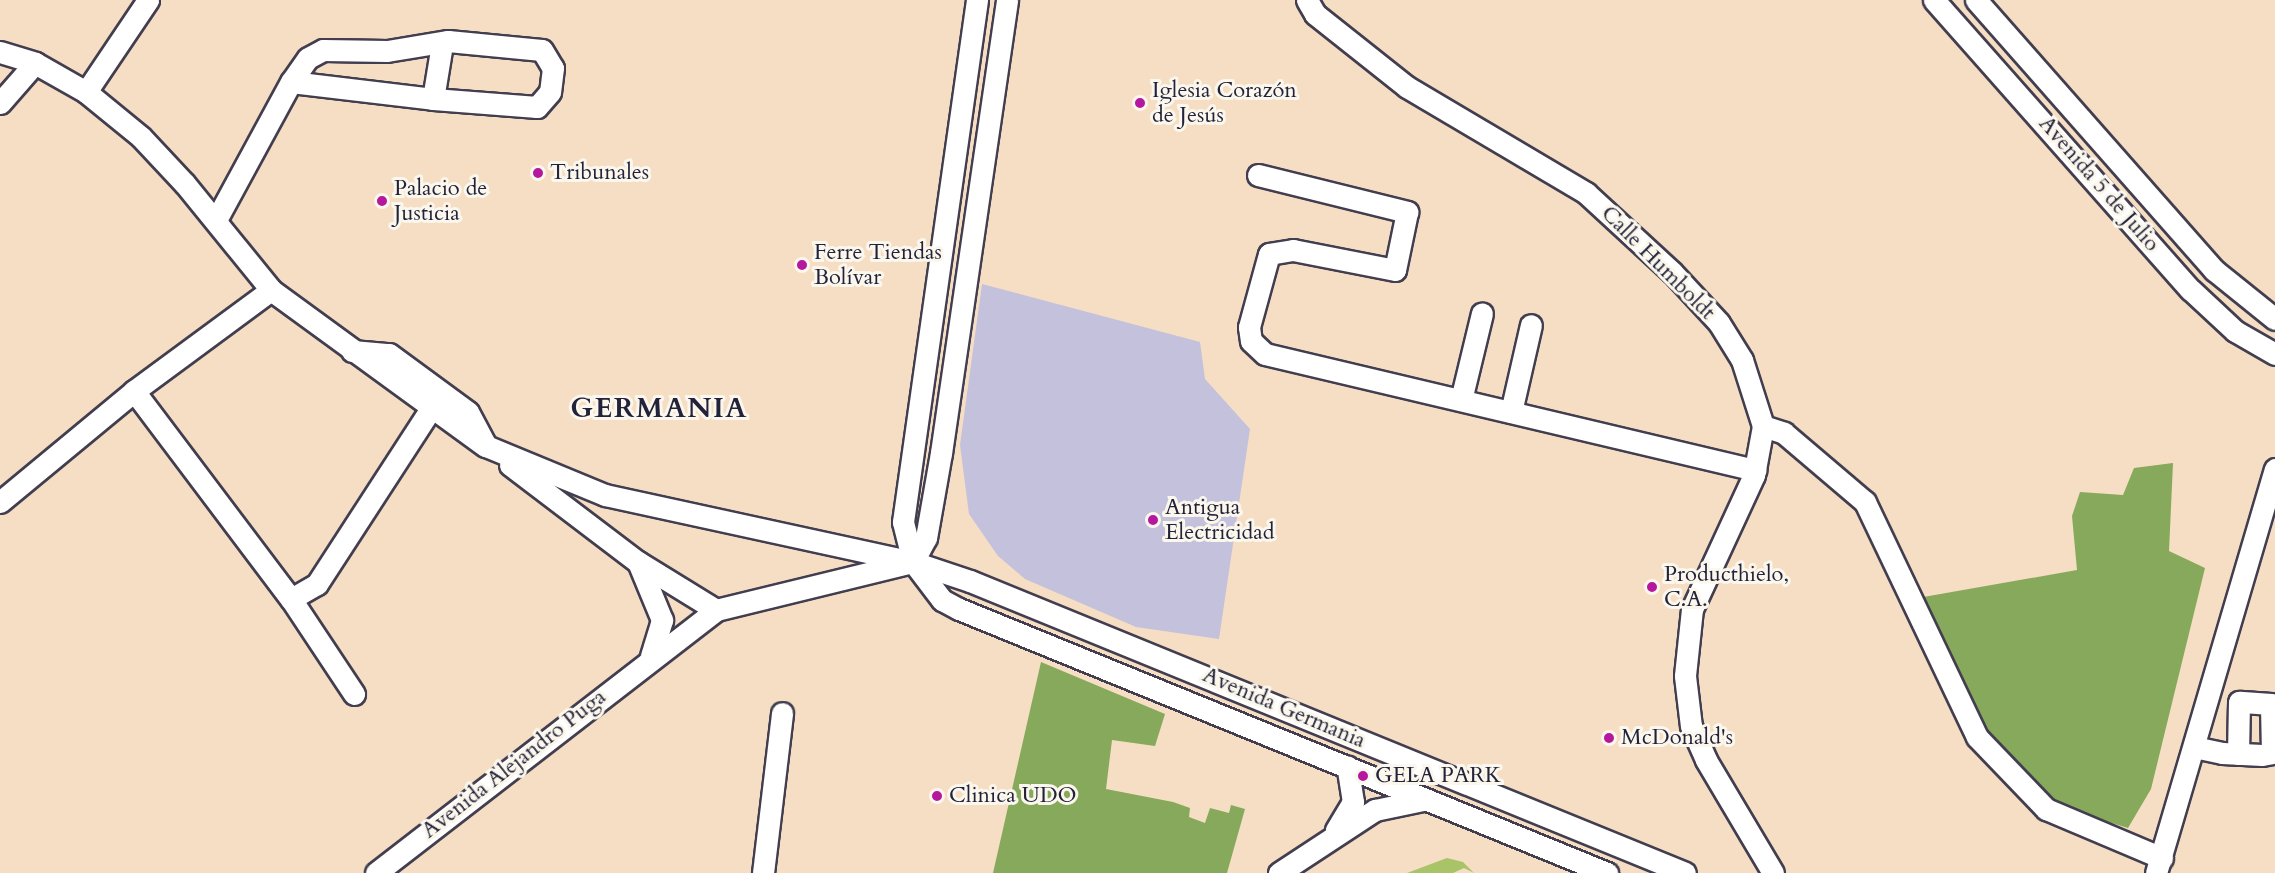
<!DOCTYPE html>
<html>
<head>
<meta charset="utf-8">
<style>
	body { margin:0 }
	#map { position:relative; width:2275px; height:873px; overflow:hidden; background:#f5dec3; font-family:Cardo,serif }
	div>[style] { position:absolute }
	.industrial>* { inset:0; background:#c3c1db }
	.green>* { inset:0; background:#a9c368 }
	.forest>* { inset:0; background:#86a95c }
	.roads { filter:drop-shadow(2px 0 #423e4f) drop-shadow(-2px 0 #423e4f) drop-shadow(0 2px #423e4f) drop-shadow(0 -2px #423e4f) }
	.minor>* { height:21px; margin:-10.5px; padding:0 10.5px; transform-origin:10.5px; border-radius:10.5px; background:#fff }
	.dots>* { width:16px; height:16px; translate:-50% -50%; box-sizing:border-box; border:3px solid #fbf7ec; border-radius:50% }
	span { translate:-50% -50%; white-space:nowrap; text-align:center; line-height:1.15; -webkit-text-stroke:6px #fbf7ec; paint-order:stroke }
	.poi-label { font-size:22px; color:#22223b }
	.left { translate:0 -50%; text-align:left }
	.street-label { font-size:22px; color:#22223b }
	.district-label { font-size:28px; color:#22223b; font-weight:700; letter-spacing:1.5px }
</style>
</head>
<body>
<div id="map">
	<div class="industrial">
		<div style="clip-path:polygon(982px 284px,1200px 342px,1205px 379px,1250px 429px,1219px 639px,1136px 627px,1025px 579px,998px 556px,969px 514px,960px 445px)"></div>
	</div>
	<div class="green">
		<div style="clip-path:polygon(1447px 858px,1463px 862px,1474px 873px,1464px 868px,1453px 873px,1407px 873px)"></div>
	</div>
	<div class="forest">
		<div style="clip-path:polygon(2173px 463px,2169px 551px,2205px 568px,2151px 789px,2128px 828px,2037px 800px,1977px 737px,1912px 599px,2077px 570px,2072px 516px,2080px 492px,2123px 495px,2134px 468px)"></div>
		<div style="clip-path:polygon(1041px 662px,1165px 714px,1155px 746px,1112px 740px,1106px 789px,1173px 802px,1190px 808px,1189px 817px,1205px 823px,1210px 808px,1229px 813px,1231px 805px,1245px 809px,1227px 873px,993px 873px)"></div>
	</div>
	<div class="roads">
		<div class="minor">
			<div style="left:977px;top:0;width:527px;rotate:98.07deg"></div>
			<div style="left:903px;top:522px;width:41px;rotate:76deg"></div>
			<div style="left:913px;top:562px;width:48px;rotate:52.7deg"></div>
			<div style="left:942px;top:600px;width:19px;rotate:28deg"></div>
			<div style="left:959px;top:609px;width:700px;rotate:22.17deg"></div>
			<div style="left:1307px;top:0;width:16px;rotate:60deg"></div>
			<div style="left:1315px;top:14px;width:117px;rotate:38.4deg"></div>
			<div style="left:1407px;top:87px;width:208px;rotate:30.6deg"></div>
			<div style="left:1586px;top:193px;width:117px;rotate:42.6deg"></div>
			<div style="left:1672px;top:272px;width:69px;rotate:47.3deg"></div>
			<div style="left:1719px;top:323px;width:44px;rotate:58.1deg"></div>
			<div style="left:1742px;top:360px;width:69px;rotate:72.3deg"></div>
			<div style="left:1763px;top:426px;width:50px;rotate:100.4deg"></div>
			<div style="left:1754px;top:475px;width:148px;rotate:114.8deg"></div>
			<div style="left:1692px;top:609px;width:67px;rotate:96deg"></div>
			<div style="left:1685px;top:676px;width:50px;rotate:83.2deg"></div>
			<div style="left:1691px;top:726px;width:37px;rotate:66deg"></div>
			<div style="left:1706px;top:760px;width:131px;rotate:59.3deg"></div>
			<div style="left:1934px;top:0;width:387px;rotate:48.5deg"></div>
			<div style="left:2191px;top:290px;width:60px;rotate:43deg"></div>
			<div style="left:2235px;top:331px;width:46px;rotate:29.9deg"></div>
			<div style="left:1976px;top:0;width:360px;rotate:48.6deg"></div>
			<div style="left:2214px;top:270px;width:78px;rotate:38.8deg"></div>
			<div style="left:0;top:52px;width:37px;rotate:17deg"></div>
			<div style="left:35px;top:63px;width:59px;rotate:29.6deg"></div>
			<div style="left:86px;top:92px;width:71px;rotate:39.3deg"></div>
			<div style="left:141px;top:137px;width:64px;rotate:46.9deg"></div>
			<div style="left:185px;top:184px;width:136px;rotate:50.9deg"></div>
			<div style="left:271px;top:290px;width:265px;rotate:36.1deg"></div>
			<div style="left:291px;top:82px;width:29px;rotate:-55deg"></div>
			<div style="left:308px;top:58px;width:17px;rotate:-28deg"></div>
			<div style="left:323px;top:50px;width:64px;rotate:0.9deg"></div>
			<div style="left:387px;top:51px;width:62px;rotate:-9.3deg"></div>
			<div style="left:448px;top:41px;width:94px;rotate:5.5deg"></div>
			<div style="left:542px;top:50px;width:21px;rotate:59deg"></div>
			<div style="left:553px;top:68px;width:24px;rotate:97deg"></div>
			<div style="left:550px;top:92px;width:20px;rotate:131deg"></div>
			<div style="left:537px;top:107px;width:104px;rotate:-175.6deg"></div>
			<div style="left:86px;top:92px;width:111px;rotate:-56deg"></div>
			<div style="left:0;top:103px;width:53px;rotate:-48.8deg"></div>
			<div style="left:1258px;top:175px;width:154px;rotate:13.9deg"></div>
			<div style="left:1407px;top:212px;width:59px;rotate:101.7deg"></div>
			<div style="left:1395px;top:270px;width:104px;rotate:-168.9deg"></div>
			<div style="left:1293px;top:250px;width:24px;rotate:171deg"></div>
			<div style="left:1269px;top:254px;width:76px;rotate:105.3deg"></div>
			<div style="left:1249px;top:327px;width:14px;rotate:82deg"></div>
			<div style="left:1251px;top:341px;width:19px;rotate:43deg"></div>
			<div style="left:1265px;top:354px;width:504px;rotate:13.32deg"></div>
			<div style="left:216px;top:220px;width:157px;rotate:-61.5deg"></div>
			<div style="left:291px;top:82px;width:143px;rotate:6.8deg"></div>
			<div style="left:433px;top:99px;width:56px;rotate:-80.7deg"></div>
			<div style="left:352px;top:351px;width:37px;rotate:5deg"></div>
			<div style="left:389px;top:354px;width:98px;rotate:36.3deg"></div>
			<div style="left:468px;top:412px;width:38px;rotate:62deg"></div>
			<div style="left:486px;top:446px;width:129px;rotate:22.4deg"></div>
			<div style="left:605px;top:495px;width:315px;rotate:12.3deg"></div>
			<div style="left:913px;top:562px;width:60px;rotate:18.4deg"></div>
			<div style="left:970px;top:581px;width:772px;rotate:22.21deg"></div>
			<div style="left:134px;top:391px;width:261px;rotate:53deg"></div>
			<div style="left:291px;top:599px;width:114px;rotate:56.4deg"></div>
			<div style="left:1461px;top:400px;width:89px;rotate:-76.4deg"></div>
			<div style="left:1511px;top:412px;width:89px;rotate:-77.1deg"></div>
			<div style="left:1763px;top:426px;width:22px;rotate:18deg"></div>
			<div style="left:1784px;top:433px;width:106px;rotate:40.4deg"></div>
			<div style="left:1865px;top:502px;width:260px;rotate:64.5deg"></div>
			<div style="left:1977px;top:737px;width:100px;rotate:46.2deg"></div>
			<div style="left:2046px;top:809px;width:126px;rotate:22.9deg"></div>
			<div style="left:510px;top:465px;width:161px;rotate:37.2deg"></div>
			<div style="left:638px;top:562px;width:92px;rotate:31.6deg"></div>
			<div style="left:0;top:502px;width:174px;rotate:-39.6deg"></div>
			<div style="left:134px;top:391px;width:170px;rotate:-36.4deg"></div>
			<div style="left:638px;top:562px;width:63px;rotate:67.5deg"></div>
			<div style="left:662px;top:620px;width:38px;rotate:107deg"></div>
			<div style="left:291px;top:599px;width:30px;rotate:-30deg"></div>
			<div style="left:317px;top:584px;width:207px;rotate:-57deg"></div>
			<div style="left:2194px;top:747px;width:29px;rotate:12deg"></div>
			<div style="left:2222px;top:753px;width:40px;rotate:2.9deg"></div>
			<div style="left:2262px;top:755px;width:10px;rotate:-11deg"></div>
			<div style="left:2272px;top:753px;width:49px;rotate:-91.2deg"></div>
			<div style="left:2271px;top:704px;width:32px;rotate:-176deg"></div>
			<div style="left:2239px;top:702px;width:52px;rotate:91.1deg"></div>
			<div style="left:1336px;top:830px;width:33px;rotate:-59deg"></div>
			<div style="left:1353px;top:802px;width:36px;rotate:-99deg"></div>
			<div style="left:376px;top:873px;width:430px;rotate:-37.7deg"></div>
			<div style="left:716px;top:610px;width:203px;rotate:-13.7deg"></div>
			<div style="left:913px;top:562px;width:27px;rotate:-62deg"></div>
			<div style="left:926px;top:538px;width:86px;rotate:-80deg"></div>
			<div style="left:941px;top:453px;width:458px;rotate:-81.7deg"></div>
			<div style="left:763px;top:873px;width:161px;rotate:-83.2deg"></div>
			<div style="left:1279px;top:873px;width:115px;rotate:-33.3deg"></div>
			<div style="left:1375px;top:810px;width:49px;rotate:-11.8deg"></div>
			<div style="left:2156px;top:873px;width:421px;rotate:-73.6deg"></div>
		</div>
	</div>
	<div class="dots">
		<div style="left:1140px;top:103px;background:#b5179e"></div>
		<div style="left:538px;top:173px;background:#b5179e"></div>
		<div style="left:382px;top:201px;background:#b5179e"></div>
		<div style="left:802px;top:265px;background:#b5179e"></div>
		<div style="left:1153px;top:520px;background:#b5179e"></div>
		<div style="left:1652px;top:587px;background:#b5179e"></div>
		<div style="left:1609px;top:738px;background:#b5179e"></div>
		<div style="left:1363px;top:776px;background:#b5179e"></div>
		<div style="left:937px;top:796px;background:#b5179e"></div>
	</div>
	<div class="poi-label">
		<span class="left" style="left:1152px;top:103px">Iglesia Corazón<br>de Jesús</span>
		<span class="left" style="left:550px;top:173px">Tribunales</span>
		<span class="left" style="left:394px;top:201px">Palacio de<br>Justicia</span>
		<span class="left" style="left:814px;top:265px">Ferre Tiendas<br>Bolívar</span>
		<span class="left" style="left:1165px;top:520px">Antigua<br>Electricidad</span>
		<span class="left" style="left:1664px;top:587px">Producthielo,<br>C.A.</span>
		<span class="left" style="left:1621px;top:738px">McDonald's</span>
		<span class="left" style="left:1375px;top:776px">GELA PARK</span>
		<span class="left" style="left:949px;top:796px">Clinica UDO</span>
	</div>
	<div class="street-label">
		<span style="left:2099px;top:184px;rotate:49deg">Avenida 5 de Julio</span>
		<span style="left:1658px;top:263px;rotate:45deg">Calle Humboldt</span>
		<span style="left:1284px;top:708px;rotate:23deg">Avenida Germania</span>
		<span style="left:514px;top:764px;rotate:-38deg">Avenida Alejandro Puga</span>
	</div>
	<div class="district-label">
		<span style="left:659px;top:408px">GERMANIA</span>
	</div>
</div>
</body>
</html>
